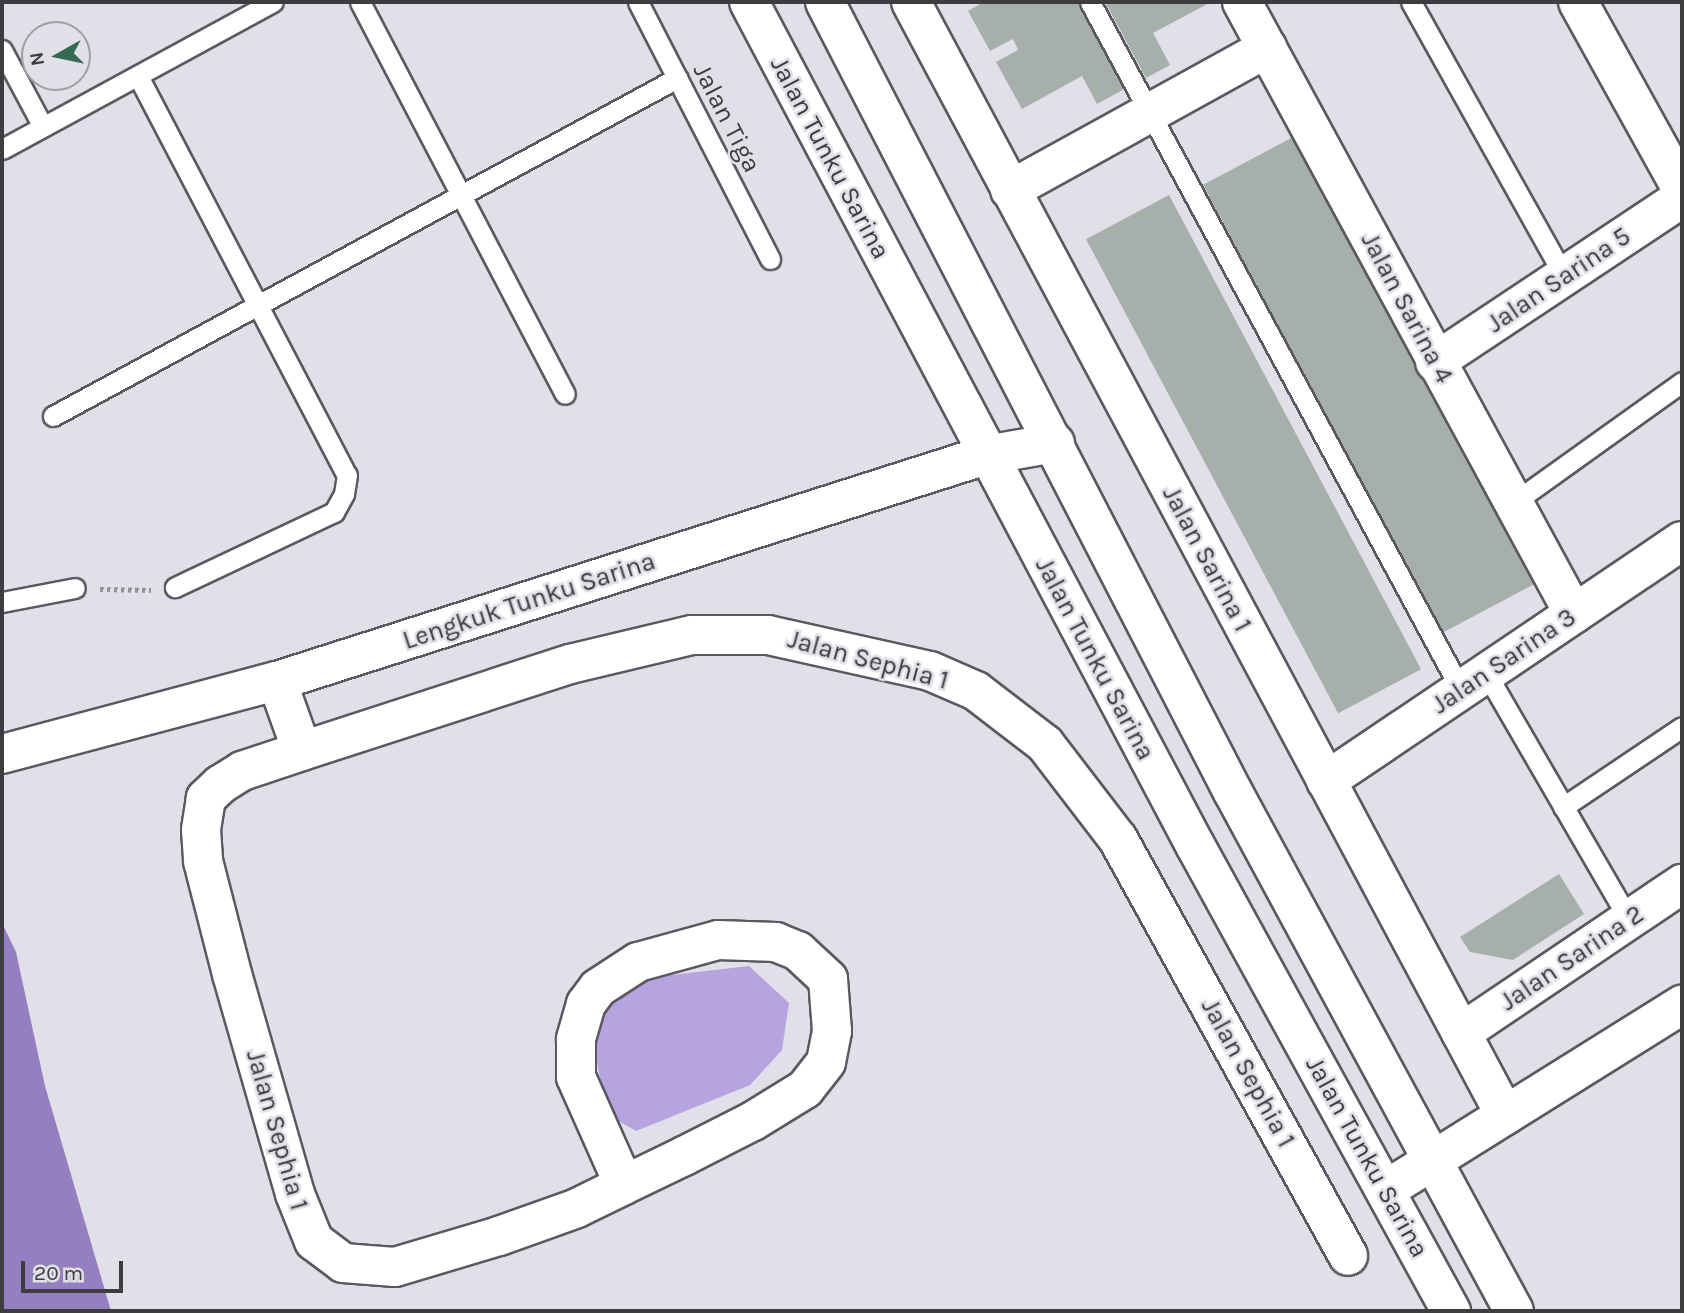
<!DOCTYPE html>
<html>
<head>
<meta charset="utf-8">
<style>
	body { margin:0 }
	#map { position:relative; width:1684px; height:1313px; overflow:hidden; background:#e1dfe7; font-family:Karla,sans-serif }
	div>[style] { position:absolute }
	.green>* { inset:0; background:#b6a4e0 }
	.water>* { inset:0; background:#9480c1 }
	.building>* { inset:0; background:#a7afab; transform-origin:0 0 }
	.path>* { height:4.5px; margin-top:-2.25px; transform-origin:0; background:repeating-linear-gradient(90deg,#949398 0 3.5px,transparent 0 7px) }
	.roads { filter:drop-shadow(2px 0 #5b5960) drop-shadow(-2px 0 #5b5960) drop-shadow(0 2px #5b5960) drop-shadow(0 -2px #5b5960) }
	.lane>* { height:19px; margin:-9.5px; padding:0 9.5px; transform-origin:9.5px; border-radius:9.5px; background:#fff }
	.street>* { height:38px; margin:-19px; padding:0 19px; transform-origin:19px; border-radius:19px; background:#fff }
	.secondary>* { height:38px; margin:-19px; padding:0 19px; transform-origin:19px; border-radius:19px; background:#fff }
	span { translate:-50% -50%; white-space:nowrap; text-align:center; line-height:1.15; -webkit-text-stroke:5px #e1dfe7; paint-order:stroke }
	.street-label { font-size:26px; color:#3d3c3f }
	.frame { position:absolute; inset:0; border:4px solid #3d3c3f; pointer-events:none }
	.north { position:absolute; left:21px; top:21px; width:70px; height:70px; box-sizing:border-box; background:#e1dfe7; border:2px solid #9f9ea4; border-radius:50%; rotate:261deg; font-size:19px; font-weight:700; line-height:28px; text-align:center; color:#3d3c3f }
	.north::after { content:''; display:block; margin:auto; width:24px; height:32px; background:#336a50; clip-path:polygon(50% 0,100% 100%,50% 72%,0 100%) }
	.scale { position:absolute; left:21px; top:1261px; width:102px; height:32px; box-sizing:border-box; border:4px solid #3d3c3f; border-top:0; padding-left:9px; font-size:21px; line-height:24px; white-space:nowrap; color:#3d3c3f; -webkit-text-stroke:5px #e1dfe7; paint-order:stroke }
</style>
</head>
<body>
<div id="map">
	<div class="green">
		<div style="clip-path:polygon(749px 966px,789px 1003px,782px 1050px,750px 1085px,636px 1131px,608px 1115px,587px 1016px,628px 980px)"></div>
	</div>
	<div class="water">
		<div style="clip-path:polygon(2px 923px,16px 952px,45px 1086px,111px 1311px,2px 1311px)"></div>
	</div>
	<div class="building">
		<div style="clip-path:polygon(984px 2px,1083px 2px,1130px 86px,1097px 104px,1082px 76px,1022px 109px,996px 62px,1018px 50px,1013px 39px,990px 51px,968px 11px)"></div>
		<div style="clip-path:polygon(1105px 2px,1211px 2px,1153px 33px,1170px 65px,1146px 78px)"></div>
		<div style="left:1295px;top:136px;width:508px;height:104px;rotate:62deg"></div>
		<div style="left:1169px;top:195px;width:537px;height:94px;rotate:62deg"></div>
		<div style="clip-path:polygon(1559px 874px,1584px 914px,1513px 960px,1470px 952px,1460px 937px)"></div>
	</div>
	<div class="path">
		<div style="left:100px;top:589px;width:51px;rotate:1.1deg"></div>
	</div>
	<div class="roads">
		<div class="lane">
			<div style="left:360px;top:2px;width:442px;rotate:62.4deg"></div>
			<div style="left:638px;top:2px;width:289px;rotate:62.8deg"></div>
			<div style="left:1090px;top:2px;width:782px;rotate:61.66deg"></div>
			<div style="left:1411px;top:2px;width:314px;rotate:60.8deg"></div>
			<div style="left:2px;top:50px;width:85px;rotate:61.9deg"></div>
			<div style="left:138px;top:76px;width:450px;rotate:62.4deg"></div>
			<div style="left:347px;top:475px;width:19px;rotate:99deg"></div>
			<div style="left:344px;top:494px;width:21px;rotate:119deg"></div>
			<div style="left:334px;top:512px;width:176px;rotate:154.7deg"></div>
			<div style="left:2px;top:149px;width:308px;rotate:-28.5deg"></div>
			<div style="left:53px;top:416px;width:710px;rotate:-28.44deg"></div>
			<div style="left:1513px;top:503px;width:208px;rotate:-35.6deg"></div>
			<div style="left:2px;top:602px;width:74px;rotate:-10.9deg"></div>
			<div style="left:1486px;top:673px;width:285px;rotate:59.9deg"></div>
			<div style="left:1563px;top:807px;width:143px;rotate:-33.9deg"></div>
		</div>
		<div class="street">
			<div style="left:911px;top:2px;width:1262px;rotate:61.91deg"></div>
			<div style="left:1242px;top:2px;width:696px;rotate:61.52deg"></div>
			<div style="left:1578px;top:2px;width:215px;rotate:61deg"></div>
			<div style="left:1010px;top:190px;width:294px;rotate:-28.9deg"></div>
			<div style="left:1435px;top:362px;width:296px;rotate:-33.6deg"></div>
			<div style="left:277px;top:681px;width:74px;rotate:70.3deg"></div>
			<div style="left:302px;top:751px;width:282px;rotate:-18deg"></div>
			<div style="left:570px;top:664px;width:125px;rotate:-13.4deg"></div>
			<div style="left:692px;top:635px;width:76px"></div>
			<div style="left:768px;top:635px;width:166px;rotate:12.5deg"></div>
			<div style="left:930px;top:671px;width:50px;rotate:23.5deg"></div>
			<div style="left:976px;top:691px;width:87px;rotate:37.5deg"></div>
			<div style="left:1045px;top:744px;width:120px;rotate:52.5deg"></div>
			<div style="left:1118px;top:839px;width:476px;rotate:61.1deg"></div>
			<div style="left:302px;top:751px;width:63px;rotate:161.6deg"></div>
			<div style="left:242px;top:771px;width:25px;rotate:148deg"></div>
			<div style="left:221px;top:784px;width:21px;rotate:137deg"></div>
			<div style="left:206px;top:798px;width:32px;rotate:99deg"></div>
			<div style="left:201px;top:830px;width:31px;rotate:86deg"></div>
			<div style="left:203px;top:861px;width:117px;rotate:75.6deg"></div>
			<div style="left:232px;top:974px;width:229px;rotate:74deg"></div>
			<div style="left:295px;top:1194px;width:51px;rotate:68deg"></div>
			<div style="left:314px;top:1241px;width:36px;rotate:37deg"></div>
			<div style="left:343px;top:1263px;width:52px;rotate:4.4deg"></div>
			<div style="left:395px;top:1267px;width:109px;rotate:-16.6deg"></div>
			<div style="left:499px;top:1236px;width:83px;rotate:-19.7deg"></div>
			<div style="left:577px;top:1208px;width:52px;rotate:-26.1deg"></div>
			<div style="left:624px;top:1185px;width:67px;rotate:-25.8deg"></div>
			<div style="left:684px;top:1156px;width:77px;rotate:-26.9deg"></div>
			<div style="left:753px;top:1121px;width:61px;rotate:-31.6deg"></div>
			<div style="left:805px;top:1089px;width:34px;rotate:-52deg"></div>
			<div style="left:826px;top:1062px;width:32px;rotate:-79deg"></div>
			<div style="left:832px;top:1031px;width:52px;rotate:-94.4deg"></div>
			<div style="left:828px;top:979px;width:41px;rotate:-137deg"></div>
			<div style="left:798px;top:951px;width:24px;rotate:-158deg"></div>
			<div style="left:776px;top:942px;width:58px;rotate:-178deg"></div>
			<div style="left:718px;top:940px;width:83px;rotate:164.6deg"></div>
			<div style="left:638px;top:962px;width:48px;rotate:147deg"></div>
			<div style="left:598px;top:988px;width:20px;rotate:127deg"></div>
			<div style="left:586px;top:1004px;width:37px;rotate:106deg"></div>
			<div style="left:576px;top:1040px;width:37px;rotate:90deg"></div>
			<div style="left:576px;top:1077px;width:118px;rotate:66deg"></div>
			<div style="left:1326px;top:781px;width:429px;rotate:-34deg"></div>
			<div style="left:1461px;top:1033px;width:267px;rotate:-34deg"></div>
			<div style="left:1387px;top:1189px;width:348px;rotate:-32deg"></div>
		</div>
		<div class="secondary">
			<div style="left:749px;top:2px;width:954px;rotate:62.12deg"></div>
			<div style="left:1195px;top:845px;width:532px;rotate:61.22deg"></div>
			<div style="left:825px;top:2px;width:889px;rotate:62.69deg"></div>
			<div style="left:1233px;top:792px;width:590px;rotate:61.57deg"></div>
			<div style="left:2px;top:754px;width:285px;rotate:-14.9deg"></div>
			<div style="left:277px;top:681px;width:744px;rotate:-17.68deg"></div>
			<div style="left:986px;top:455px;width:70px;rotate:-9.9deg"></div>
		</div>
	</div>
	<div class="street-label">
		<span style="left:727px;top:118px;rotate:63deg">Jalan Tiga</span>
		<span style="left:830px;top:158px;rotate:62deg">Jalan Tunku Sarina</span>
		<span style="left:1559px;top:280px;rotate:-34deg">Jalan Sarina 5</span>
		<span style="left:1407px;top:308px;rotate:62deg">Jalan Sarina 4</span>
		<span style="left:1207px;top:559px;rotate:62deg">Jalan Sarina 1</span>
		<span style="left:529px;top:601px;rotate:-18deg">Lengkuk Tunku Sarina</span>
		<span style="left:1095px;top:659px;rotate:62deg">Jalan Tunku Sarina</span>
		<span style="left:868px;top:660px;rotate:15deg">Jalan Sephia 1</span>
		<span style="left:1504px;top:661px;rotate:-34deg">Jalan Sarina 3</span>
		<span style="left:1572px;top:958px;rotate:-34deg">Jalan Sarina 2</span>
		<span style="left:1248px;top:1073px;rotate:61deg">Jalan Sephia 1</span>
		<span style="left:277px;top:1130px;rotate:74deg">Jalan Sephia 1</span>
		<span style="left:1367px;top:1157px;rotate:61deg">Jalan Tunku Sarina</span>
	</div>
	<div class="frame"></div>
	<div class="north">N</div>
	<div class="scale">20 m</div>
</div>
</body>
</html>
